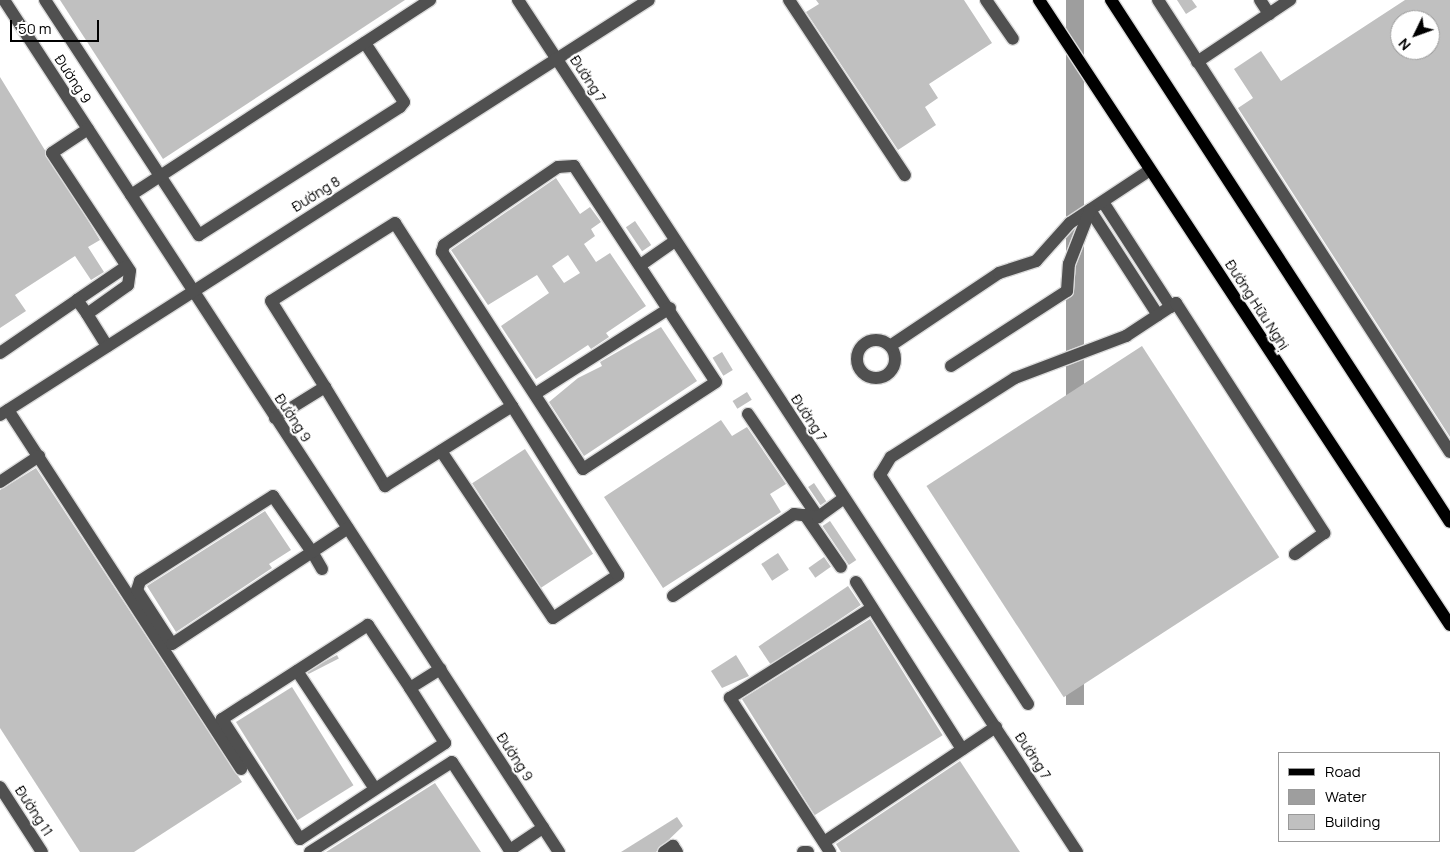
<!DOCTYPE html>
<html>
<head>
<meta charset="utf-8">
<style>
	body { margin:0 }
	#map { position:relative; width:1450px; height:852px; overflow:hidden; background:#fff; font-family:Manrope,sans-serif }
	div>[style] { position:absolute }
	.water>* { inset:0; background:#9e9e9e; transform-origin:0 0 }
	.building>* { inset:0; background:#c0c0c0; transform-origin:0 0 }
	.roads { filter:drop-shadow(1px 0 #dbdbdb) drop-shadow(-1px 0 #dbdbdb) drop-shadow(0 1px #dbdbdb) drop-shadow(0 -1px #dbdbdb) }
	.minor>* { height:12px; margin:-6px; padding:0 6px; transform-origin:6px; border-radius:6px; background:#505050 }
	.minor>.ring { margin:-6px; padding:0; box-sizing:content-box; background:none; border:12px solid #505050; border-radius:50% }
	.major>* { height:12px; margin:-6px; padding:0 6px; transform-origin:6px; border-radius:6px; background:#000 }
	span { translate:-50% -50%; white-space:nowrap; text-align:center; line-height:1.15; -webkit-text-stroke:4.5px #fff; paint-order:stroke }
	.street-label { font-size:14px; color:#000 }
	.legend { position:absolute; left:1278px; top:752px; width:162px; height:90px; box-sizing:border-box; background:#fff; border:1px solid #999; margin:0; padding:6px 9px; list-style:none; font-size:15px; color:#000 }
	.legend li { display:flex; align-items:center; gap:10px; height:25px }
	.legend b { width:25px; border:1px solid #999 }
	.north { position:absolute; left:1390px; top:10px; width:50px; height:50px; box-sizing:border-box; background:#fff; border:1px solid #999; border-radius:50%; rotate:228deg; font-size:14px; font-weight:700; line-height:20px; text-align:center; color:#000 }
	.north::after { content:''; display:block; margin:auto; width:18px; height:22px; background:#000; clip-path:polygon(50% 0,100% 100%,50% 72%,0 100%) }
	.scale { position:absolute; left:10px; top:20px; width:89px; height:22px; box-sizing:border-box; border:2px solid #000; border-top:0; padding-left:6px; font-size:15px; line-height:18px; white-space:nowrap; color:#000; -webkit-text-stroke:4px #fff; paint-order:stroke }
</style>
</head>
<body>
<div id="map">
	<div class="water">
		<div style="left:1066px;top:0;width:18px;height:705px"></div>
	</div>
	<div class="building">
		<div style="clip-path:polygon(60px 0,405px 0,163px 159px)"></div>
		<div style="clip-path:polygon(816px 0,964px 0,992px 43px,929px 84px,938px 98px,925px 107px,936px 125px,898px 150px,806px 12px,819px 4px)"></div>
		<div style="clip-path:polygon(1177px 0,1192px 0,1197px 7px,1186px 14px)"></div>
		<div style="clip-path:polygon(evenodd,1405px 0,1450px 0,1450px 437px,1238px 108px,1253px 98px,1234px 69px,1261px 51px,1281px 81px,1405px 0,1400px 20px,1430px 20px,1430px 50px,1400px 50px,1400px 20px)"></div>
		<div style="clip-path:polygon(0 77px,100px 240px,88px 247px,104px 272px,91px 280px,75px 256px,15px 295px,26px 311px,0 328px)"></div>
		<div style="clip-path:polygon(evenodd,556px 178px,580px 214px,590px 207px,601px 222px,591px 229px,595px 236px,584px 244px,596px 262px,610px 253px,646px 306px,606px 333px,609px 337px,591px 349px,588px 345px,536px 379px,501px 326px,549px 293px,537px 275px,488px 305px,451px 250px,556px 178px,568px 255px,580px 273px,564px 283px,552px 266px,568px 255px)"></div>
		<div style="left:635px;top:221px;width:29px;height:11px;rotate:56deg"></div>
		<div style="clip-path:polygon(661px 327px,697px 381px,584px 456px,549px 402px,578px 378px,602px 366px,600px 362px)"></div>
		<div style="left:1142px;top:346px;width:252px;height:257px;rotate:57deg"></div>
		<div style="left:722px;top:352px;width:21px;height:11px;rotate:59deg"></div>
		<div style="left:747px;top:392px;width:9px;height:17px;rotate:58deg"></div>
		<div style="clip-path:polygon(721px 420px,732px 436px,747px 427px,786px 484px,770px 494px,781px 512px,663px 588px,604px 497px)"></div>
		<div style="left:525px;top:449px;width:125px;height:63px;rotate:57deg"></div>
		<div style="clip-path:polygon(36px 468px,242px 782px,134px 852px,80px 852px,0 728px,0 490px)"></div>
		<div style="left:814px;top:483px;width:22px;height:7px;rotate:56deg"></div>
		<div style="clip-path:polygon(265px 511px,291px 550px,269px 564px,272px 568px,176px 632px,147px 586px)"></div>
		<div style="left:830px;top:521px;width:47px;height:9px;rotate:56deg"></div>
		<div style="left:778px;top:553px;width:20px;height:20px;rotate:57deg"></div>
		<div style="left:824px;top:557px;width:12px;height:19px;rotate:55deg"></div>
		<div style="left:848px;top:586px;width:23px;height:108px;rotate:56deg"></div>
		<div style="left:870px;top:619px;width:137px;height:151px;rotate:58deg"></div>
		<div style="left:337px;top:655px;width:4px;height:34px;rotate:63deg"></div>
		<div style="clip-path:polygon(736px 655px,749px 676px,722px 688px,711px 671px)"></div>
		<div style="left:292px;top:687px;width:116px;height:66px;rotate:58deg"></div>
		<div style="clip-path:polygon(960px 761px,1020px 852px,841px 852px,836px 844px)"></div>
		<div style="clip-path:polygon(435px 783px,481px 852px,326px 852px,345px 840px)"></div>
		<div style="clip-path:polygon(677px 817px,683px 826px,656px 852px,621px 852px)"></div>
	</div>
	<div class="roads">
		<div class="minor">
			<div style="left:4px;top:0;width:1017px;rotate:56.92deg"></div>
			<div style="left:45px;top:0;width:281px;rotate:56.8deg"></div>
			<div style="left:199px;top:235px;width:238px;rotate:-32.5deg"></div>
			<div style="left:400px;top:107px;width:6px;rotate:-51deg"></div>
			<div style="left:404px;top:102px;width:71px;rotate:-123.5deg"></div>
			<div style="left:518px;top:0;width:1019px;rotate:56.73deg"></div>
			<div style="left:789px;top:0;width:210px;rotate:56.5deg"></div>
			<div style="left:986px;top:0;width:47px;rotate:55.3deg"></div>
			<div style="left:1158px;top:0;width:538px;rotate:57.14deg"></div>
			<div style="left:1260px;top:0;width:17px;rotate:57deg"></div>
			<div style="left:1197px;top:62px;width:112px;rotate:-33.7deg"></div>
			<div style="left:88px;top:129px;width:43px;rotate:146.3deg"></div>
			<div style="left:52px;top:153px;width:141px;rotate:56.5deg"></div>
			<div style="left:130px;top:271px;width:14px;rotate:98deg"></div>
			<div style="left:128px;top:285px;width:50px;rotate:144.7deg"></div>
			<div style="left:87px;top:314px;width:38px;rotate:58deg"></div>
			<div style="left:574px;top:166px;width:258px;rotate:56.7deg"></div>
			<div style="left:716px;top:382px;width:159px;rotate:146.8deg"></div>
			<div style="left:583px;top:469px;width:259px;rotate:-123deg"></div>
			<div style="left:442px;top:252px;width:7px;rotate:-74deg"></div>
			<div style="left:444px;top:245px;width:138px;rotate:-34.4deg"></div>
			<div style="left:558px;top:167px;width:16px;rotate:-4deg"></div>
			<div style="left:131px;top:195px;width:357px;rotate:-33.1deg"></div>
			<div style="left:1103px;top:202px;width:125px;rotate:57.1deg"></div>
			<div style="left:1090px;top:210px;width:125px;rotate:57.1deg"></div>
			<div style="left:642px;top:264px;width:40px;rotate:-34.9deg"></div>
			<div style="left:77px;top:300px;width:60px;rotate:-34.2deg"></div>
			<div class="ring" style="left:857px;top:340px;width:26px;height:26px"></div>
			<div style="left:890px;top:346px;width:131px;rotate:-33.8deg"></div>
			<div style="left:999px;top:273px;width:39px;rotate:-18deg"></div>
			<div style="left:1036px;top:261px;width:51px;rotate:-48.2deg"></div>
			<div style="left:1070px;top:223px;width:96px;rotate:-33.5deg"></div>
			<div style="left:0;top:353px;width:93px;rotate:-34.5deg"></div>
			<div style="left:77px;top:300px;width:17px;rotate:54deg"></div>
			<div style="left:951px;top:366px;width:138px;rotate:-32.9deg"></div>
			<div style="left:1067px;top:291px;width:27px;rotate:-86deg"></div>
			<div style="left:1069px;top:264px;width:58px;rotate:-68.7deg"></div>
			<div style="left:535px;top:394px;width:160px;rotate:-32.5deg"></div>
			<div style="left:8px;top:410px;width:428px;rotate:57deg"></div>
			<div style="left:748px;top:414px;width:125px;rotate:55.8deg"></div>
			<div style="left:0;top:415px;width:770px;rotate:-32.6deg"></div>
			<div style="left:275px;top:418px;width:59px;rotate:-31.8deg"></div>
			<div style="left:325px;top:387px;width:116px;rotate:58.8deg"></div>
			<div style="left:385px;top:486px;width:150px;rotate:-32.2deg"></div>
			<div style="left:512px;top:406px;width:217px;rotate:-122.6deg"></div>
			<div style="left:395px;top:223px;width:146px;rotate:147.8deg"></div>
			<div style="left:271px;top:301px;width:102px;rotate:57.9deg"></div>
			<div style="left:441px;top:451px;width:201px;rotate:56.2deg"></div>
			<div style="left:553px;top:618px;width:78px;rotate:-33.5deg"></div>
			<div style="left:618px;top:575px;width:199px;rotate:-122.1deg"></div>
			<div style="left:0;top:482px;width:47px;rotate:-33.7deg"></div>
			<div style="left:805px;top:515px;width:63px;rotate:55.3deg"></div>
			<div style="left:322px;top:569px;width:20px;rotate:-120deg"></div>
			<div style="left:312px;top:552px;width:68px;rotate:-124.9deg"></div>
			<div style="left:273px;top:496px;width:158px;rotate:147.4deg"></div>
			<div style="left:140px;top:581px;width:9px;rotate:108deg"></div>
			<div style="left:137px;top:590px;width:64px;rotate:57.1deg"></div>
			<div style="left:172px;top:644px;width:168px;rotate:-33.3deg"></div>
			<div style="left:312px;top:552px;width:43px;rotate:-33.7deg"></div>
			<div style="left:856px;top:582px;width:198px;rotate:57.6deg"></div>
			<div style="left:673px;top:596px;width:146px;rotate:-34.1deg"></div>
			<div style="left:794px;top:514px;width:24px;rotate:7deg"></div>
			<div style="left:818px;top:517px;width:32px;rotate:-36deg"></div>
			<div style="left:297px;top:671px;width:141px;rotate:56.5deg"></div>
			<div style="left:410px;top:688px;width:76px;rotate:-123.7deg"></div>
			<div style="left:368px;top:625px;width:174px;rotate:147.2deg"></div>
			<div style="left:222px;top:719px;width:143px;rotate:57deg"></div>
			<div style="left:300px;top:839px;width:174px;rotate:-33.5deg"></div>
			<div style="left:445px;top:743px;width:65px;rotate:-122.5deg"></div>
			<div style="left:410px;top:688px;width:36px;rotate:-32deg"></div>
			<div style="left:1028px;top:704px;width:273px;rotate:-122.9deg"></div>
			<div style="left:880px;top:475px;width:21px;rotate:-59deg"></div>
			<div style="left:891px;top:457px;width:147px;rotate:-32.5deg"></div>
			<div style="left:1015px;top:378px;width:119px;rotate:-20.7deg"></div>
			<div style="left:1126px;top:336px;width:60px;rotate:-33.4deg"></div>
			<div style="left:1176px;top:303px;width:274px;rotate:57.2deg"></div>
			<div style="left:1324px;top:533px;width:36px;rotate:144deg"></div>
			<div style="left:0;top:787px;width:77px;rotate:57.1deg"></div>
			<div style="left:824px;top:842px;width:207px;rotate:-33.8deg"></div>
			<div style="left:510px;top:850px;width:40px;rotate:-34deg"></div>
			<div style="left:310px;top:852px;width:168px;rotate:-32.4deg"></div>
			<div style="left:452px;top:762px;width:108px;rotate:56.8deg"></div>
			<div style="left:664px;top:852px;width:11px;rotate:-34deg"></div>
			<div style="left:673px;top:846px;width:7px;rotate:56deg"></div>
			<div style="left:803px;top:852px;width:5px"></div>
			<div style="left:830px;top:852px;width:184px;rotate:-123deg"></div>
			<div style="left:730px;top:698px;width:168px;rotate:-32.4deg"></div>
		</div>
		<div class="major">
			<div style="left:1039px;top:0;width:748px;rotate:56.67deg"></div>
			<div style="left:1111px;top:0;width:622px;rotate:57deg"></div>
		</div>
	</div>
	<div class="street-label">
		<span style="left:73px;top:79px;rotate:57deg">Đường 9</span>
		<span style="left:588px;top:79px;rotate:57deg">Đường 7</span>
		<span style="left:316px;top:194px;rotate:-32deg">Đường 8</span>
		<span style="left:1257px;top:305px;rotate:57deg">Đường Hữu Nghị</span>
		<span style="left:293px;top:418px;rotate:57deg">Đường 9</span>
		<span style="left:809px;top:418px;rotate:57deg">Đường 7</span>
		<span style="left:1033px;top:756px;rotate:57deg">Đường 7</span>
		<span style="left:515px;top:757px;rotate:57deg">Đường 9</span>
		<span style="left:34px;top:811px;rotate:57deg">Đường 11</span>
	</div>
	<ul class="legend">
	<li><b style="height:6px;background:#000"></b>Road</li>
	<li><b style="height:14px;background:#9e9e9e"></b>Water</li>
	<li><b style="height:14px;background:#c0c0c0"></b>Building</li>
	</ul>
	<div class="north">N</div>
	<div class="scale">50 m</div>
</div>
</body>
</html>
